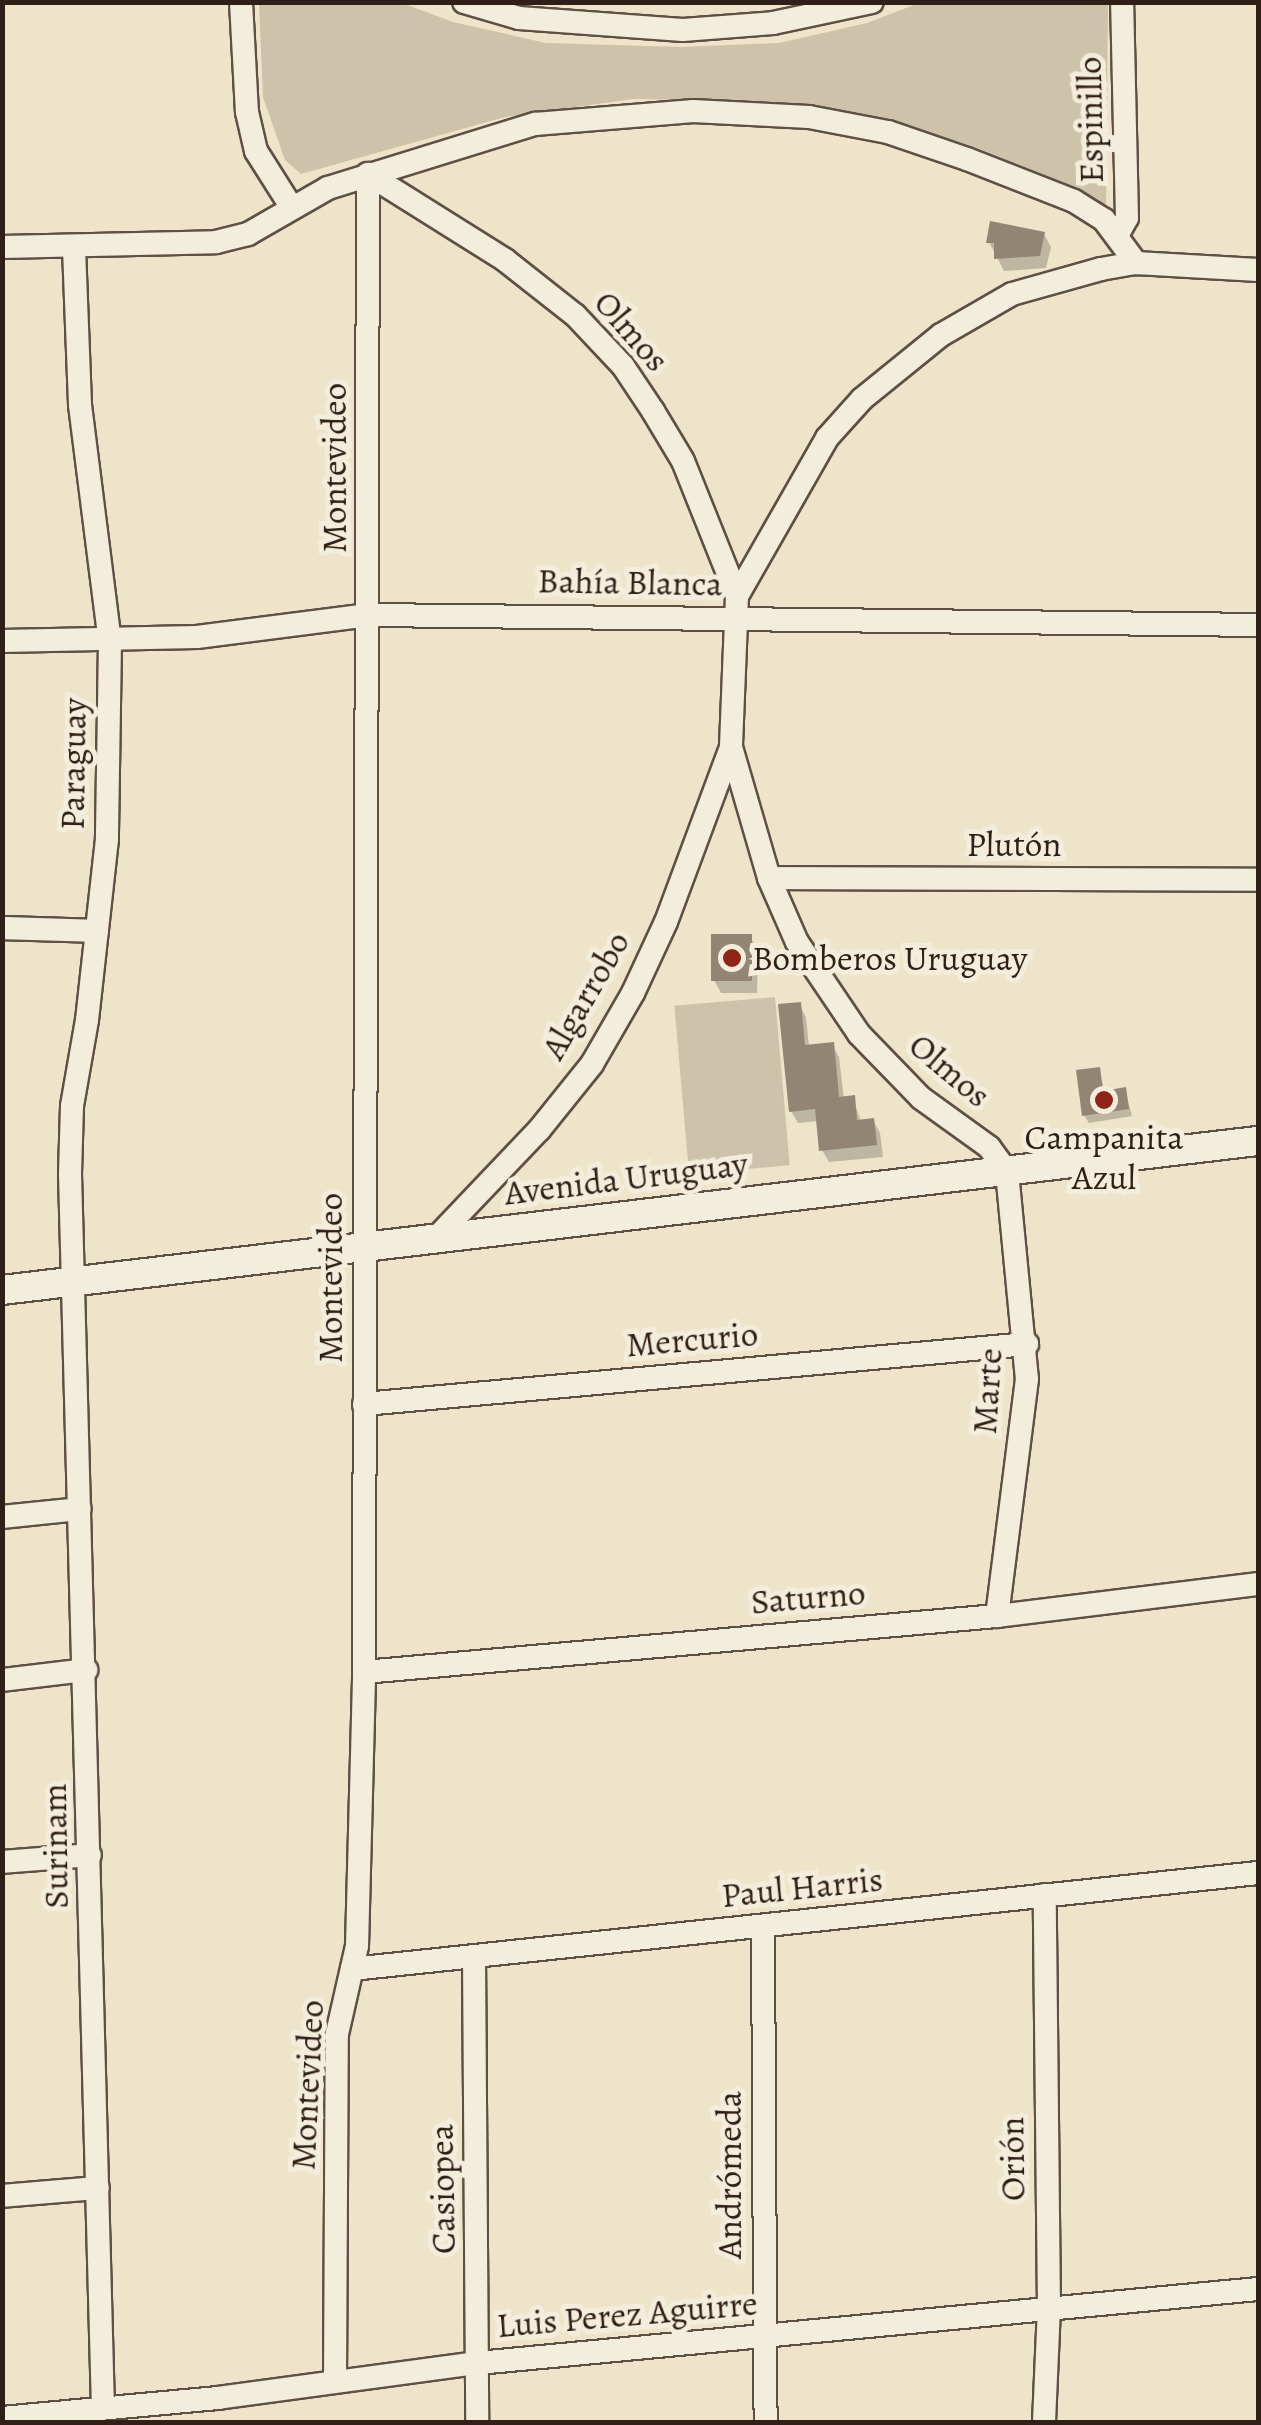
<!DOCTYPE html>
<html>
<head>
<meta charset="utf-8">
<style>
	body { margin:0 }
	#map { position:relative; width:1261px; height:2425px; overflow:hidden; background:#ede4c9; font-family:Alegreya,serif }
	div>[style] { position:absolute }
	.green>* { inset:0; background:#cdc3ab; transform-origin:0 0 }
	.shadow>* { inset:0; background:#0003 }
	.building>* { inset:0; background:#928574; transform-origin:0 0 }
	.roads { filter:drop-shadow(2px 0 #5e5044) drop-shadow(-2px 0 #5e5044) drop-shadow(0 2px #5e5044) drop-shadow(0 -2px #5e5044) }
	.minor>* { height:22px; margin:-11px; padding:0 11px; transform-origin:11px; border-radius:11px; background:#f3eddc }
	.tertiary>* { height:28px; margin:-14px; padding:0 14px; transform-origin:14px; border-radius:14px; background:#f3eddc }
	.dots>* { width:28px; height:28px; translate:-50% -50%; box-sizing:border-box; border:5px solid #f3eddc; border-radius:50% }
	span { translate:-50% -50%; white-space:nowrap; text-align:center; line-height:1.15; -webkit-text-stroke:10px #f3eddc; paint-order:stroke }
	.street-label { font-size:35px; color:#2f1f17 }
	.poi-label { font-size:35px; color:#2f1f17 }
	.left { translate:0 -50%; text-align:left }
	.frame { position:absolute; inset:0; border:5px solid #2f1f17; pointer-events:none }
</style>
</head>
<body>
<div id="map">
	<div class="green">
		<div style="clip-path:polygon(259px 3px,402px 3px,453px 22px,546px 43px,681px 47px,779px 43px,867px 23px,919px 3px,1108px 3px,1106px 210px,1047px 176px,972px 146px,866px 115px,745px 101px,633px 99px,505px 117px,301px 174px,285px 160px,263px 97px)"></div>
		<div style="left:775px;top:997px;width:169px;height:101px;rotate:85deg"></div>
	</div>
	<div class="shadow">
		<div style="clip-path:polygon(1044px 234px,1051px 247px,1046px 268px,1004px 271px,989px 242px)"></div>
		<div style="clip-path:polygon(750px 937px,758px 949px,757px 993px,721px 993px,714px 980px)"></div>
		<div style="clip-path:polygon(799px 1004px,806px 1017px,809px 1047px,832px 1045px,839px 1057px,844px 1099px,853px 1098px,861px 1122px,873px 1120px,880px 1133px,883px 1157px,829px 1162px,822px 1150px,819px 1121px,798px 1123px,791px 1111px)"></div>
		<div style="clip-path:polygon(1099px 1070px,1105px 1093px,1125px 1090px,1132px 1116px,1089px 1123px,1084px 1115px)"></div>
	</div>
	<div class="building">
		<div style="clip-path:polygon(990px 221px,1045px 232px,1040px 256px,994px 259px,994px 243px,986px 243px)"></div>
		<div style="left:711px;top:934px;width:41px;height:47px"></div>
		<div style="clip-path:polygon(801px 1002px,805px 1045px,834px 1042px,839px 1097px,855px 1095px,857px 1120px,874px 1118px,877px 1145px,819px 1151px,815px 1109px,789px 1112px,778px 1004px)"></div>
		<div style="clip-path:polygon(1100px 1067px,1103px 1091px,1126px 1087px,1129px 1109px,1082px 1116px,1076px 1070px)"></div>
	</div>
	<div class="roads">
		<div class="minor">
			<div style="left:241px;top:2px;width:110px;rotate:86.9deg"></div>
			<div style="left:247px;top:112px;width:40px;rotate:77deg"></div>
			<div style="left:256px;top:151px;width:67px;rotate:57.7deg"></div>
			<div style="left:464px;top:2px;width:57px;rotate:16.2deg"></div>
			<div style="left:519px;top:18px;width:164px;rotate:4.2deg"></div>
			<div style="left:683px;top:30px;width:90px;rotate:-4.4deg"></div>
			<div style="left:773px;top:23px;width:101px;rotate:-12deg"></div>
			<div style="left:368px;top:174px;width:162px;rotate:32.1deg"></div>
			<div style="left:505px;top:260px;width:89px;rotate:38.2deg"></div>
			<div style="left:575px;top:315px;width:70px;rotate:46.7deg"></div>
			<div style="left:623px;top:366px;width:54px;rotate:56.3deg"></div>
			<div style="left:653px;top:411px;width:58px;rotate:59deg"></div>
			<div style="left:683px;top:461px;width:145px;rotate:68.2deg"></div>
			<div style="left:737px;top:596px;width:151px;rotate:92.3deg"></div>
			<div style="left:731px;top:747px;width:136px;rotate:73.8deg"></div>
			<div style="left:769px;top:878px;width:70px;rotate:66.4deg"></div>
			<div style="left:797px;top:942px;width:111px;rotate:56deg"></div>
			<div style="left:859px;top:1034px;width:89px;rotate:45.9deg"></div>
			<div style="left:921px;top:1098px;width:84px;rotate:35.8deg"></div>
			<div style="left:989px;top:1147px;width:31px;rotate:54deg"></div>
			<div style="left:1007px;top:1172px;width:208px;rotate:84.5deg"></div>
			<div style="left:1027px;top:1379px;width:239px;rotate:97.2deg"></div>
			<div style="left:1118px;top:234px;width:18px;rotate:-61deg"></div>
			<div style="left:1127px;top:218px;width:216px;rotate:-91.3deg"></div>
			<div style="left:2px;top:247px;width:214px;rotate:-1.3deg"></div>
			<div style="left:216px;top:242px;width:33px;rotate:-14deg"></div>
			<div style="left:248px;top:234px;width:92px;rotate:-29.9deg"></div>
			<div style="left:328px;top:188px;width:217px;rotate:-17.2deg"></div>
			<div style="left:535px;top:124px;width:159px;rotate:-4.7deg"></div>
			<div style="left:693px;top:111px;width:116px;rotate:3deg"></div>
			<div style="left:809px;top:117px;width:80px;rotate:10.8deg"></div>
			<div style="left:888px;top:132px;width:83px;rotate:18.9deg"></div>
			<div style="left:967px;top:159px;width:115px;rotate:21.4deg"></div>
			<div style="left:1074px;top:201px;width:36px;rotate:32deg"></div>
			<div style="left:1104px;top:220px;width:54px;rotate:53.3deg"></div>
			<div style="left:74px;top:248px;width:157px;rotate:87.8deg"></div>
			<div style="left:80px;top:405px;width:239px;rotate:82.8deg"></div>
			<div style="left:110px;top:642px;width:197px;rotate:90.9deg"></div>
			<div style="left:107px;top:839px;width:182px;rotate:96.3deg"></div>
			<div style="left:87px;top:1020px;width:87px;rotate:99.9deg"></div>
			<div style="left:72px;top:1106px;width:68px;rotate:91.7deg"></div>
			<div style="left:70px;top:1174px;width:1235px;rotate:88.47deg"></div>
			<div style="left:737px;top:596px;width:182px;rotate:-60.3deg"></div>
			<div style="left:827px;top:438px;width:52px;rotate:-48.1deg"></div>
			<div style="left:862px;top:399px;width:102px;rotate:-39deg"></div>
			<div style="left:941px;top:335px;width:82px;rotate:-30deg"></div>
			<div style="left:1012px;top:294px;width:92px;rotate:-15.7deg"></div>
			<div style="left:1101px;top:269px;width:36px;rotate:-10deg"></div>
			<div style="left:1136px;top:263px;width:122px;rotate:3.3deg"></div>
			<div style="left:2px;top:641px;width:195px;rotate:-1.2deg"></div>
			<div style="left:197px;top:637px;width:173px;rotate:-7.3deg"></div>
			<div style="left:369px;top:615px;width:889px;rotate:0.64deg"></div>
			<div style="left:769px;top:878px;width:489px;rotate:0.2deg"></div>
			<div style="left:2px;top:928px;width:95px;rotate:1.8deg"></div>
			<div style="left:436px;top:1238px;width:149px;rotate:-46.4deg"></div>
			<div style="left:539px;top:1130px;width:85px;rotate:-51.2deg"></div>
			<div style="left:592px;top:1064px;width:82px;rotate:-60deg"></div>
			<div style="left:633px;top:993px;width:78px;rotate:-65.1deg"></div>
			<div style="left:666px;top:922px;width:187px;rotate:-69.6deg"></div>
			<div style="left:364px;top:1404px;width:666px;rotate:-5.17deg"></div>
			<div style="left:2px;top:1517px;width:78px;rotate:-5.9deg"></div>
			<div style="left:364px;top:1672px;width:635px;rotate:-5.06deg"></div>
			<div style="left:997px;top:1616px;width:263px;rotate:-7deg"></div>
			<div style="left:2px;top:1680px;width:85px;rotate:-6.8deg"></div>
			<div style="left:2px;top:1862px;width:88px;rotate:-4.5deg"></div>
			<div style="left:763px;top:1927px;width:495px;rotate:89.7deg"></div>
			<div style="left:474px;top:1956px;width:466px;rotate:89.6deg"></div>
			<div style="left:352px;top:1969px;width:911px;rotate:-6.05deg"></div>
			<div style="left:2px;top:2196px;width:96px;rotate:-4.8deg"></div>
			<div style="left:335px;top:2381px;width:347px;rotate:-89.7deg"></div>
			<div style="left:337px;top:2034px;width:90px;rotate:-77.2deg"></div>
			<div style="left:357px;top:1946px;width:274px;rotate:-88.5deg"></div>
			<div style="left:364px;top:1672px;width:1498px;rotate:-89.85deg"></div>
			<div style="left:2px;top:2418px;width:217px;rotate:-5.3deg"></div>
			<div style="left:218px;top:2398px;width:262px;rotate:-7.7deg"></div>
			<div style="left:478px;top:2363px;width:784px;rotate:-5.42deg"></div>
			<div style="left:1044px;top:2422px;width:114px;rotate:-87.5deg"></div>
			<div style="left:1049px;top:2308px;width:413px;rotate:-90.6deg"></div>
		</div>
		<div class="tertiary">
			<div style="left:2px;top:1290px;width:1265px;rotate:-6.77deg"></div>
		</div>
	</div>
	<div class="dots">
		<div style="left:732px;top:958px;background:#8f2418"></div>
		<div style="left:1104px;top:1100px;background:#8f2418"></div>
	</div>
	<div class="street-label">
		<span style="left:1090px;top:120px;rotate:-91deg">Espinillo</span>
		<span style="left:632px;top:331px;rotate:49deg">Olmos</span>
		<span style="left:334px;top:468px;rotate:-90deg">Montevideo</span>
		<span style="left:630px;top:582px;rotate:1deg">Bahía Blanca</span>
		<span style="left:73px;top:764px;rotate:-89deg">Paraguay</span>
		<span style="left:1014px;top:844px">Plutón</span>
		<span style="left:585px;top:995px;rotate:-60deg">Algarrobo</span>
		<span style="left:950px;top:1070px;rotate:40deg">Olmos</span>
		<span style="left:626px;top:1178px;rotate:-7deg">Avenida Uruguay</span>
		<span style="left:330px;top:1278px;rotate:-90deg">Montevideo</span>
		<span style="left:692px;top:1339px;rotate:-5deg">Mercurio</span>
		<span style="left:987px;top:1391px;rotate:-86deg">Marte</span>
		<span style="left:808px;top:1597px;rotate:-5deg">Saturno</span>
		<span style="left:55px;top:1846px;rotate:-91deg">Surinam</span>
		<span style="left:802px;top:1887px;rotate:-6deg">Paul Harris</span>
		<span style="left:307px;top:2085px;rotate:-87deg">Montevideo</span>
		<span style="left:1012px;top:2159px;rotate:-91deg">Orión</span>
		<span style="left:729px;top:2175px;rotate:-90deg">Andrómeda</span>
		<span style="left:442px;top:2189px;rotate:-91deg">Casiopea</span>
		<span style="left:627px;top:2314px;rotate:-5deg">Luis Perez Aguirre</span>
	</div>
	<div class="poi-label">
		<span class="left" style="left:752px;top:958px">Bomberos Uruguay</span>
		<span style="left:1104px;top:1157px">Campanita<br>Azul</span>
	</div>
	<div class="frame"></div>
</div>
</body>
</html>
